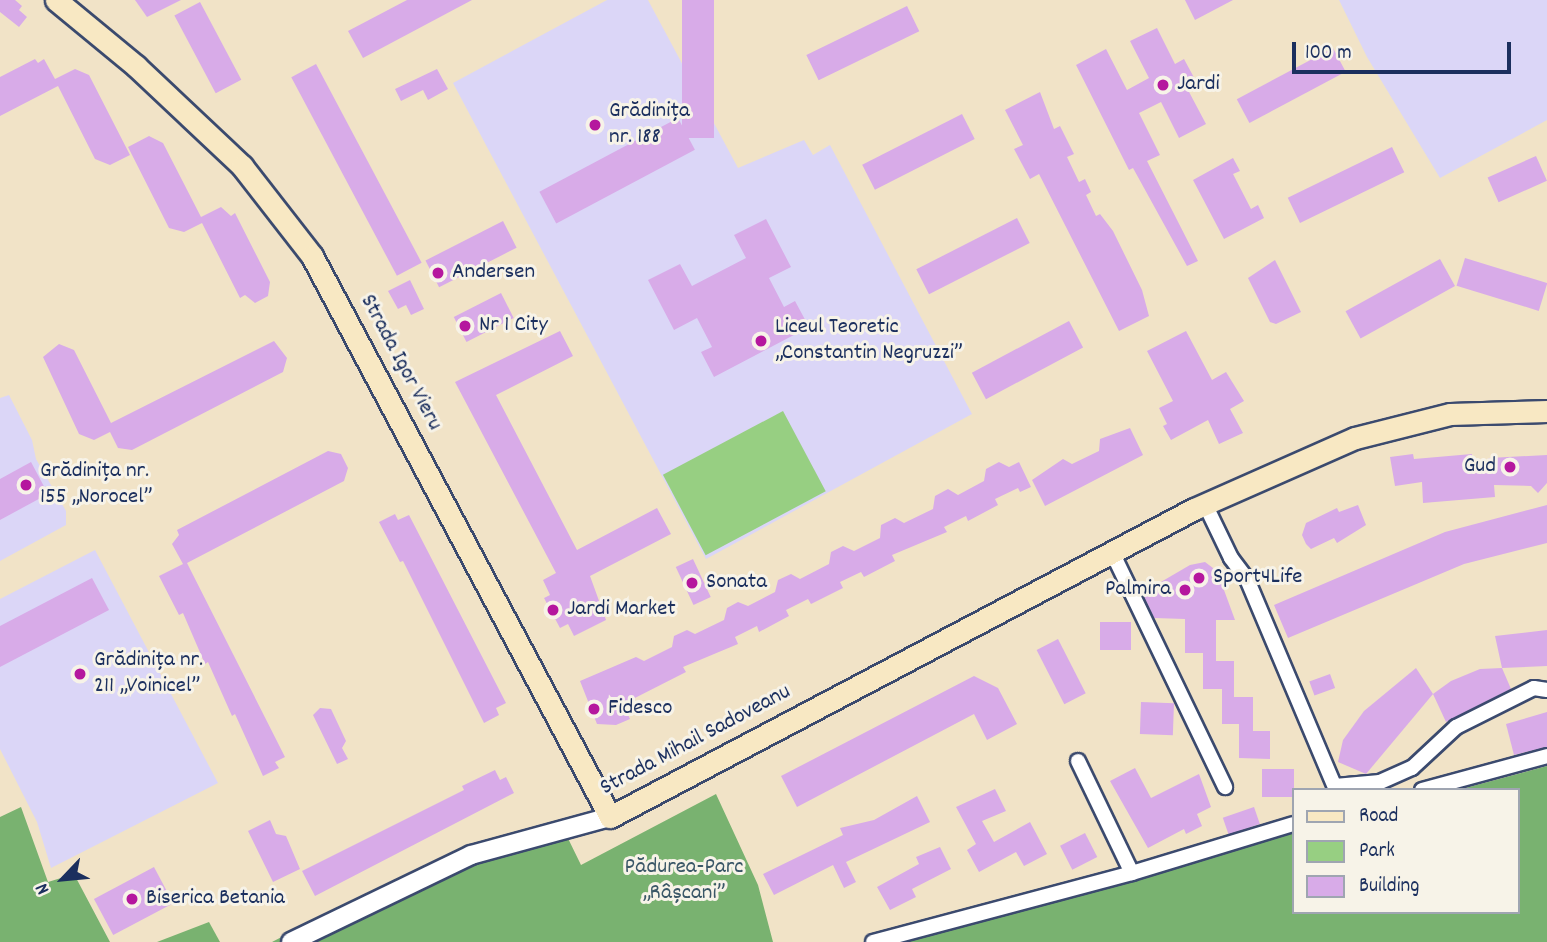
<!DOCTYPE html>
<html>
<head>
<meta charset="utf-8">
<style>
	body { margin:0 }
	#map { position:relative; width:1547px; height:942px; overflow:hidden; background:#f1e3c7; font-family:Dekko,sans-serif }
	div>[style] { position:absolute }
	.built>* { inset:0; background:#dbd6f7 }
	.green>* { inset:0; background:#97cf82; transform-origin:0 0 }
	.forest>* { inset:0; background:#79b270 }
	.building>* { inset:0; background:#d8abe8; transform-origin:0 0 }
	.roads { filter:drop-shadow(2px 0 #3b4a6e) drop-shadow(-2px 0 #3b4a6e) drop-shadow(0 2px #3b4a6e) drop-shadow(0 -2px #3b4a6e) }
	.minor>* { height:14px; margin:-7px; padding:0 7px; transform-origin:7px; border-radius:7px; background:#fff }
	.tertiary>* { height:18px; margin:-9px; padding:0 9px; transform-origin:9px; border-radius:9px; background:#fff }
	.secondary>* { height:21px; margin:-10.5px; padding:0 10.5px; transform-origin:10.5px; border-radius:10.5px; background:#f8e8c3 }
	.dots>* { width:19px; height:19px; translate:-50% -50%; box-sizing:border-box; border:4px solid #f7f3e8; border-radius:50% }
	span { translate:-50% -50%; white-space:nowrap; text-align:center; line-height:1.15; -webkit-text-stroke:6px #f7f3e8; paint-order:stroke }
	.poi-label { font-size:23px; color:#1b2f5e }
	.left { translate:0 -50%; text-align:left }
	.right { translate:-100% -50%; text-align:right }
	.street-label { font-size:23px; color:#1b2f5e }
	.park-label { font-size:23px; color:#3a5767 }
	.legend { position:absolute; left:1292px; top:788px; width:228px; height:126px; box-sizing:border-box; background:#f7f3e8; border:2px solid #9fa5b1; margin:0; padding:9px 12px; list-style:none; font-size:21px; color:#1b2f5e }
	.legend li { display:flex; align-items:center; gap:14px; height:35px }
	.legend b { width:35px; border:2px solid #9fa5b1 }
	.north { position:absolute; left:28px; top:844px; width:70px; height:70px; -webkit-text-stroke:5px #f7f3e8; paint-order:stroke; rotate:244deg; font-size:19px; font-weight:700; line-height:28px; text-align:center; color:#1b2f5e }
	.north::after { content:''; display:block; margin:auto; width:24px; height:32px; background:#1b2f5e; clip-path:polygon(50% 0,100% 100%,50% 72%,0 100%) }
	.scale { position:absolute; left:1292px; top:42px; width:219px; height:32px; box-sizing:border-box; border:4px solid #1b2f5e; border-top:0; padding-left:9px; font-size:21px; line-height:24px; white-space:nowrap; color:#1b2f5e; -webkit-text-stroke:5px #f7f3e8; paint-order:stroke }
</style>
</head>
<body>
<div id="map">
	<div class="built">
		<div style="clip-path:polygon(607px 0,648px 0,738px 168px,804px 140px,813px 155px,830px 145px,972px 414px,706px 559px,453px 83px)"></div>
		<div style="clip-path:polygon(1339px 0,1547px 0,1547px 120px,1440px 178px,1367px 57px)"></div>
		<div style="clip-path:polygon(9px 395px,32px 440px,36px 459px,66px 511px,66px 525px,0 561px,0 398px)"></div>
		<div style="clip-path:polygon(95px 550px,218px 783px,51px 868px,37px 822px,0 749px,0 599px)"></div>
	</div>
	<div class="green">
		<div style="left:783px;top:411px;width:91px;height:136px;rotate:62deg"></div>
	</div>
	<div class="forest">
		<div style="clip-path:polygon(1547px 766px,1547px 942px,897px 942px,1293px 833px,1293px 912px,1517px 912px,1517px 790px,1458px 790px)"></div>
		<div style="clip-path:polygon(716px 794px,758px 885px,773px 942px,272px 942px,318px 918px,560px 822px,581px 865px)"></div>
		<div style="clip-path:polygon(21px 807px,48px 882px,74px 874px,110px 942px,0 942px,0 817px)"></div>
		<div style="clip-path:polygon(209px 922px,220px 942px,157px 942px)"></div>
	</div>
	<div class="building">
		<div style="clip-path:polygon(0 0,15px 0,22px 6px,19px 10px,27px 17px,19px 27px,0 12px)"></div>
		<div style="clip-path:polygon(135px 0,181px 0,147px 17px)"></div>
		<div style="clip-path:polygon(407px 0,472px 0,363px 58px,348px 31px)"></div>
		<div style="left:682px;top:0;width:32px;height:138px"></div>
		<div style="clip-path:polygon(1185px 0,1233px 0,1195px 20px)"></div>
		<div style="left:200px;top:2px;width:88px;height:29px;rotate:62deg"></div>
		<div style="left:907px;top:6px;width:28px;height:112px;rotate:64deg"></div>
		<div style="clip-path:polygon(1157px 28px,1175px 64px,1184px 59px,1198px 85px,1188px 90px,1206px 124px,1179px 138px,1161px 102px,1139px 113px,1160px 155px,1147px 161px,1198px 261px,1187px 266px,1133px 168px,1129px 170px,1076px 65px,1106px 49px,1127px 90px,1149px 78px,1130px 41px)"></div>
		<div style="left:1333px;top:48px;width:27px;height:109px;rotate:62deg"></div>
		<div style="clip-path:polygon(35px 59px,38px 63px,44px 59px,55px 79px,75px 69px,89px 75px,130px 155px,110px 165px,95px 159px,58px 86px,0 116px,0 77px)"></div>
		<div style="left:316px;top:64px;width:225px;height:28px;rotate:62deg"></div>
		<div style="clip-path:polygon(437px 69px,448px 89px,428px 100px,423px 90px,401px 101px,395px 89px)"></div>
		<div style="clip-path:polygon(1040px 92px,1054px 129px,1060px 126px,1074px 154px,1067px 157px,1079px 182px,1085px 179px,1091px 192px,1086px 195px,1096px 216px,1100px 214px,1113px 231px,1142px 290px,1149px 316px,1119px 331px,1039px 174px,1030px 179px,1014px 149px,1023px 145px,1005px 110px)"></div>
		<div style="left:962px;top:114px;width:28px;height:112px;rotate:63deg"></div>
		<div style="left:678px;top:118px;width:36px;height:157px;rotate:62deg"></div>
		<div style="clip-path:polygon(149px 136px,163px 143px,201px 217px,221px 207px,231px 216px,235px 213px,270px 282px,268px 296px,255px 303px,245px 295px,240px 298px,202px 223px,184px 232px,169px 228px,128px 147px)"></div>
		<div style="left:1392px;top:147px;width:28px;height:116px;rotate:64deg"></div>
		<div style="left:1536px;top:156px;width:27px;height:53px;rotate:66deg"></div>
		<div style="clip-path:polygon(1233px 158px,1240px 171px,1233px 174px,1251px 209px,1258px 205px,1264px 218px,1224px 239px,1193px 180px)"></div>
		<div style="left:1017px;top:218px;width:28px;height:113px;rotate:63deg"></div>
		<div style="clip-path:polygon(766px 219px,791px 267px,769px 278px,784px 307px,795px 301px,809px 327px,714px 377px,701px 352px,712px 347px,697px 318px,674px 330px,648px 280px,680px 264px,692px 286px,746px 258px,734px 235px)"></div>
		<div style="left:503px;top:221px;width:30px;height:87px;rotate:63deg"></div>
		<div style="left:1465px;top:258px;width:86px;height:29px;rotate:17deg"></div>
		<div style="left:1440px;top:259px;width:31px;height:108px;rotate:61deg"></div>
		<div style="clip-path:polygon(1275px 260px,1301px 312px,1276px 324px,1270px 322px,1248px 278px)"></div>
		<div style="clip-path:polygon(410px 280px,424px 309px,411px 315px,406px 305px,398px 309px,388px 291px)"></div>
		<div style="left:501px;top:293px;width:28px;height:53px;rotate:63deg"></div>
		<div style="left:1069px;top:321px;width:30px;height:110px;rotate:62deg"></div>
		<div style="clip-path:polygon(560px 331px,573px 356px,496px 395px,577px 550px,657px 508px,671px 534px,590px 576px,606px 620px,574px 636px,568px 624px,560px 628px,544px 598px,550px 595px,543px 580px,556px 573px,455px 382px)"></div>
		<div style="clip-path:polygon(1186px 331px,1212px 380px,1226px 372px,1244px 401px,1230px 409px,1243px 433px,1219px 444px,1208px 420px,1171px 440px,1163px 426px,1167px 424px,1159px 408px,1173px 401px,1147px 351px)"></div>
		<div style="clip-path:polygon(274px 341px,287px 358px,283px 372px,132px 450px,118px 448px,110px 432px,94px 440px,79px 434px,43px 357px,59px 344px,74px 350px,111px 423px)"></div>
		<div style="clip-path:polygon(1130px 428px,1143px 455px,1045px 506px,1032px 480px,1063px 459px,1072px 464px,1099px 451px,1100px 439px)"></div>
		<div style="clip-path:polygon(328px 451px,341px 454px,348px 468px,344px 481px,187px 563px,285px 757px,275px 762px,279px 768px,263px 776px,235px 714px,232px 716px,208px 662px,205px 664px,183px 613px,179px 615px,159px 576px,183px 564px,172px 544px,179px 535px,177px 530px)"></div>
		<div style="clip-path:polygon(1413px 454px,1414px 459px,1472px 454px,1474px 474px,1489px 458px,1547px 455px,1547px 483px,1538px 493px,1531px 486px,1494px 485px,1495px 497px,1423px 503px,1422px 482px,1395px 486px,1390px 457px)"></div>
		<div style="clip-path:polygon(31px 462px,48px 494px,0 520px,0 479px)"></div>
		<div style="clip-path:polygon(999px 462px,1009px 467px,1019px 462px,1031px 487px,1020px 492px,1018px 488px,995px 499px,998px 505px,968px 521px,966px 516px,944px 527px,947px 532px,892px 555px,895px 561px,864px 577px,861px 572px,840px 582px,843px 588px,811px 604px,808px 599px,786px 610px,789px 616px,759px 632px,757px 626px,735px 637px,738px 644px,683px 667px,686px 672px,623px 704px,630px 719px,616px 725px,597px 724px,580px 681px,636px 657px,644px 661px,672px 647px,674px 636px,687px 630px,695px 634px,724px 620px,727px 608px,738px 602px,748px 606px,775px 592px,778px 580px,791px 574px,800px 579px,829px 564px,831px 552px,843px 546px,854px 551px,880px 538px,881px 525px,895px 518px,904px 523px,933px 509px,935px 496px,948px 489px,958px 495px,984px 481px,986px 469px)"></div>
		<div style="clip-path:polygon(1358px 505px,1366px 525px,1337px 543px,1334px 538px,1311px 549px,1306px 544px,1302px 535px,1306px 523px,1337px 508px,1339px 512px)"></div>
		<div style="clip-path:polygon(1547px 505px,1547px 543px,1464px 564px,1288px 638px,1274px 605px,1445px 532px)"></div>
		<div style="clip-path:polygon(395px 514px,398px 520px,409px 515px,506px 703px,496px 708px,499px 715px,484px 723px,403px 561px,400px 562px,379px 522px)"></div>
		<div style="left:693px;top:559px;width:42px;height:19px;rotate:65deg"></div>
		<div style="clip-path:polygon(1205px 562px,1217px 571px,1235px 620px,1216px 620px,1216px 661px,1234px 661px,1234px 697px,1253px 697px,1253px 731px,1270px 731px,1270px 759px,1239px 758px,1239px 724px,1222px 724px,1222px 689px,1203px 689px,1203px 653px,1185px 653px,1185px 619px,1154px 618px,1142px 593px,1190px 565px)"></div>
		<div style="clip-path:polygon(92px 578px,109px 610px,0 667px,0 626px)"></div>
		<div style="left:1100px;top:622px;width:31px;height:28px"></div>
		<div style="clip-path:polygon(1547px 630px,1547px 666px,1502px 668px,1495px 636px)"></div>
		<div style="left:1058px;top:639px;width:61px;height:24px;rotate:63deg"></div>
		<div style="clip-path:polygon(1416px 668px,1433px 694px,1366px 774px,1338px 762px,1343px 740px,1364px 711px)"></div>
		<div style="clip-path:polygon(1502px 668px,1511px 689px,1446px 722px,1433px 694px,1451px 681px,1480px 669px)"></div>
		<div style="left:1330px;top:674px;width:15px;height:22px;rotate:70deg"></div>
		<div style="clip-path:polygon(974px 676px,998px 688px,1017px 724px,987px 740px,974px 714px,797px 807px,781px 776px)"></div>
		<div style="left:1141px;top:702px;width:33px;height:32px;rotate:2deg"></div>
		<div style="clip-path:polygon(320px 708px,331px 709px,346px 741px,342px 748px,348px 759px,337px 764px,313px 715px)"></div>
		<div style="clip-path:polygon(1547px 712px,1547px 747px,1514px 755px,1506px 724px)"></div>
		<div style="clip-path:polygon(1135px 768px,1151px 798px,1199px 774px,1211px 807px,1197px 814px,1202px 826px,1186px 834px,1184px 829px,1148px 848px,1110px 781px)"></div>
		<div style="left:1262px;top:769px;width:32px;height:28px"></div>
		<div style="clip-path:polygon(495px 770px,500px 780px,506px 777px,514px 793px,315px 896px,302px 871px,464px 790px,462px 786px)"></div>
		<div style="clip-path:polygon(995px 789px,1006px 811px,982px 821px,994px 842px,1030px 822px,1047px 854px,1024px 866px,1016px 852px,979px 872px,967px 850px,976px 844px,956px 807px)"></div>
		<div style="clip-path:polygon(917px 796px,930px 822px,846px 862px,856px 882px,844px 888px,833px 865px,774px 895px,763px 874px,843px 835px,840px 828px,874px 820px)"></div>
		<div style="left:1254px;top:807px;width:18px;height:33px;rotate:71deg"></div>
		<div style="clip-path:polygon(270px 820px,276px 834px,286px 836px,300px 869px,273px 882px,248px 831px)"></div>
		<div style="left:1085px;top:833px;width:27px;height:28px;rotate:63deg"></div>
		<div style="clip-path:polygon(940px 847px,951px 869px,912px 889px,916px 897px,890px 910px,877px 887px,919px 864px,916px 857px)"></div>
		<div style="left:154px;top:867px;width:41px;height:68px;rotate:62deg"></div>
	</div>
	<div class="roads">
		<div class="minor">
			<div style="left:1205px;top:504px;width:60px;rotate:64.3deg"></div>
			<div style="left:1231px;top:558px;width:26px;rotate:53deg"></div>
			<div style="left:1247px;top:579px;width:229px;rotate:67.1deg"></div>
			<div style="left:1112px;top:552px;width:261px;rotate:64.3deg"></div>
			<div style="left:1078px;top:761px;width:124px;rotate:64.3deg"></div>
			<div style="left:1335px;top:786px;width:45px;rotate:-5.1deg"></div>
			<div style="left:1380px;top:782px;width:35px;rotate:-24deg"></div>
			<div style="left:1412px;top:768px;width:60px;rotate:-43deg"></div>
			<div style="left:1456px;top:727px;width:87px;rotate:-26.6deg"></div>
			<div style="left:1534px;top:688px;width:13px;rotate:9deg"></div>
			<div style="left:1422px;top:790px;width:130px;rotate:-15.2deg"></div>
			<div style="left:873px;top:942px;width:268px;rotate:-14.9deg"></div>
			<div style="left:1132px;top:873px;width:168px;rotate:-16.9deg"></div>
		</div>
		<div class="tertiary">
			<div style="left:291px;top:942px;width:200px;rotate:-25.8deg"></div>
			<div style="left:471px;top:855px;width:144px;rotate:-15.3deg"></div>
		</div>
		<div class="secondary">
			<div style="left:56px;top:0;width:104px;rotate:39.5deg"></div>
			<div style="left:136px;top:66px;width:146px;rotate:43.3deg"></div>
			<div style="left:242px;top:166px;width:114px;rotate:52.1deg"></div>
			<div style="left:312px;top:256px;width:635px;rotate:62.02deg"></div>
			<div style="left:610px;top:817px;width:660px;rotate:-27.81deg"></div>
			<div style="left:1194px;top:509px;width:176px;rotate:-23.8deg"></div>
			<div style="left:1355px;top:438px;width:98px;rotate:-14.2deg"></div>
			<div style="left:1450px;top:414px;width:97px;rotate:-1.8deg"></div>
		</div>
	</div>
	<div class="dots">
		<div style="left:1163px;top:85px;background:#b5179e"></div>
		<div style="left:595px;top:125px;background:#b5179e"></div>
		<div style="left:438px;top:273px;background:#b5179e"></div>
		<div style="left:465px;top:326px;background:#b5179e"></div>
		<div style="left:761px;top:341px;background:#b5179e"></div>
		<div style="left:1510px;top:467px;background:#b5179e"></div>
		<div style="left:26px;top:485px;background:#b5179e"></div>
		<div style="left:1199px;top:578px;background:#b5179e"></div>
		<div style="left:692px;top:583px;background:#b5179e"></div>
		<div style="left:1185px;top:590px;background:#b5179e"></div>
		<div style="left:553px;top:610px;background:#b5179e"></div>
		<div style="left:80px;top:674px;background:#b5179e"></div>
		<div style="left:594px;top:709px;background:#b5179e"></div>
		<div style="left:132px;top:899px;background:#b5179e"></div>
	</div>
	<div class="poi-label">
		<span class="left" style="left:1177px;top:85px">Jardi</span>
		<span class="left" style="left:609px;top:125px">Grădinița<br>nr. 188</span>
		<span class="left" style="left:452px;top:273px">Andersen</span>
		<span class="left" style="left:479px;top:326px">Nr 1 City</span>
		<span class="left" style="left:775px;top:341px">Liceul Teoretic<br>„Constantin Negruzzi”</span>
		<span class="right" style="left:1496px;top:467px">Gud</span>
		<span class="left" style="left:40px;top:485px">Grădinița nr.<br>155 „Norocel”</span>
		<span class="left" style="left:1213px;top:578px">Sport4Life</span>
		<span class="left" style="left:706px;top:583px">Sonata</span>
		<span class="right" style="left:1171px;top:590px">Palmira</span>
		<span class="left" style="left:567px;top:610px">Jardi Market</span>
		<span class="left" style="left:94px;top:674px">Grădinița nr.<br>211 „Voinicel”</span>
		<span class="left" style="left:608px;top:709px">Fidesco</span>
		<span class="left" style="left:146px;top:899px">Biserica Betania</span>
	</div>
	<div class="street-label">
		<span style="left:400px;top:363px;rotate:62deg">Strada Igor Vieru</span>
		<span style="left:696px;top:741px;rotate:-28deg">Strada Mihail Sadoveanu</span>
	</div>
	<div class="park-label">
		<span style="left:684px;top:881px">Pădurea-Parc<br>„Râșcani”</span>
	</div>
	<ul class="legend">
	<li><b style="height:9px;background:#f8e8c3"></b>Road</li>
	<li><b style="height:19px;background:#97cf82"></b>Park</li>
	<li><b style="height:19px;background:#d8abe8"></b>Building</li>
	</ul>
	<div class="north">N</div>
	<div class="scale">100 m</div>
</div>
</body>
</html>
